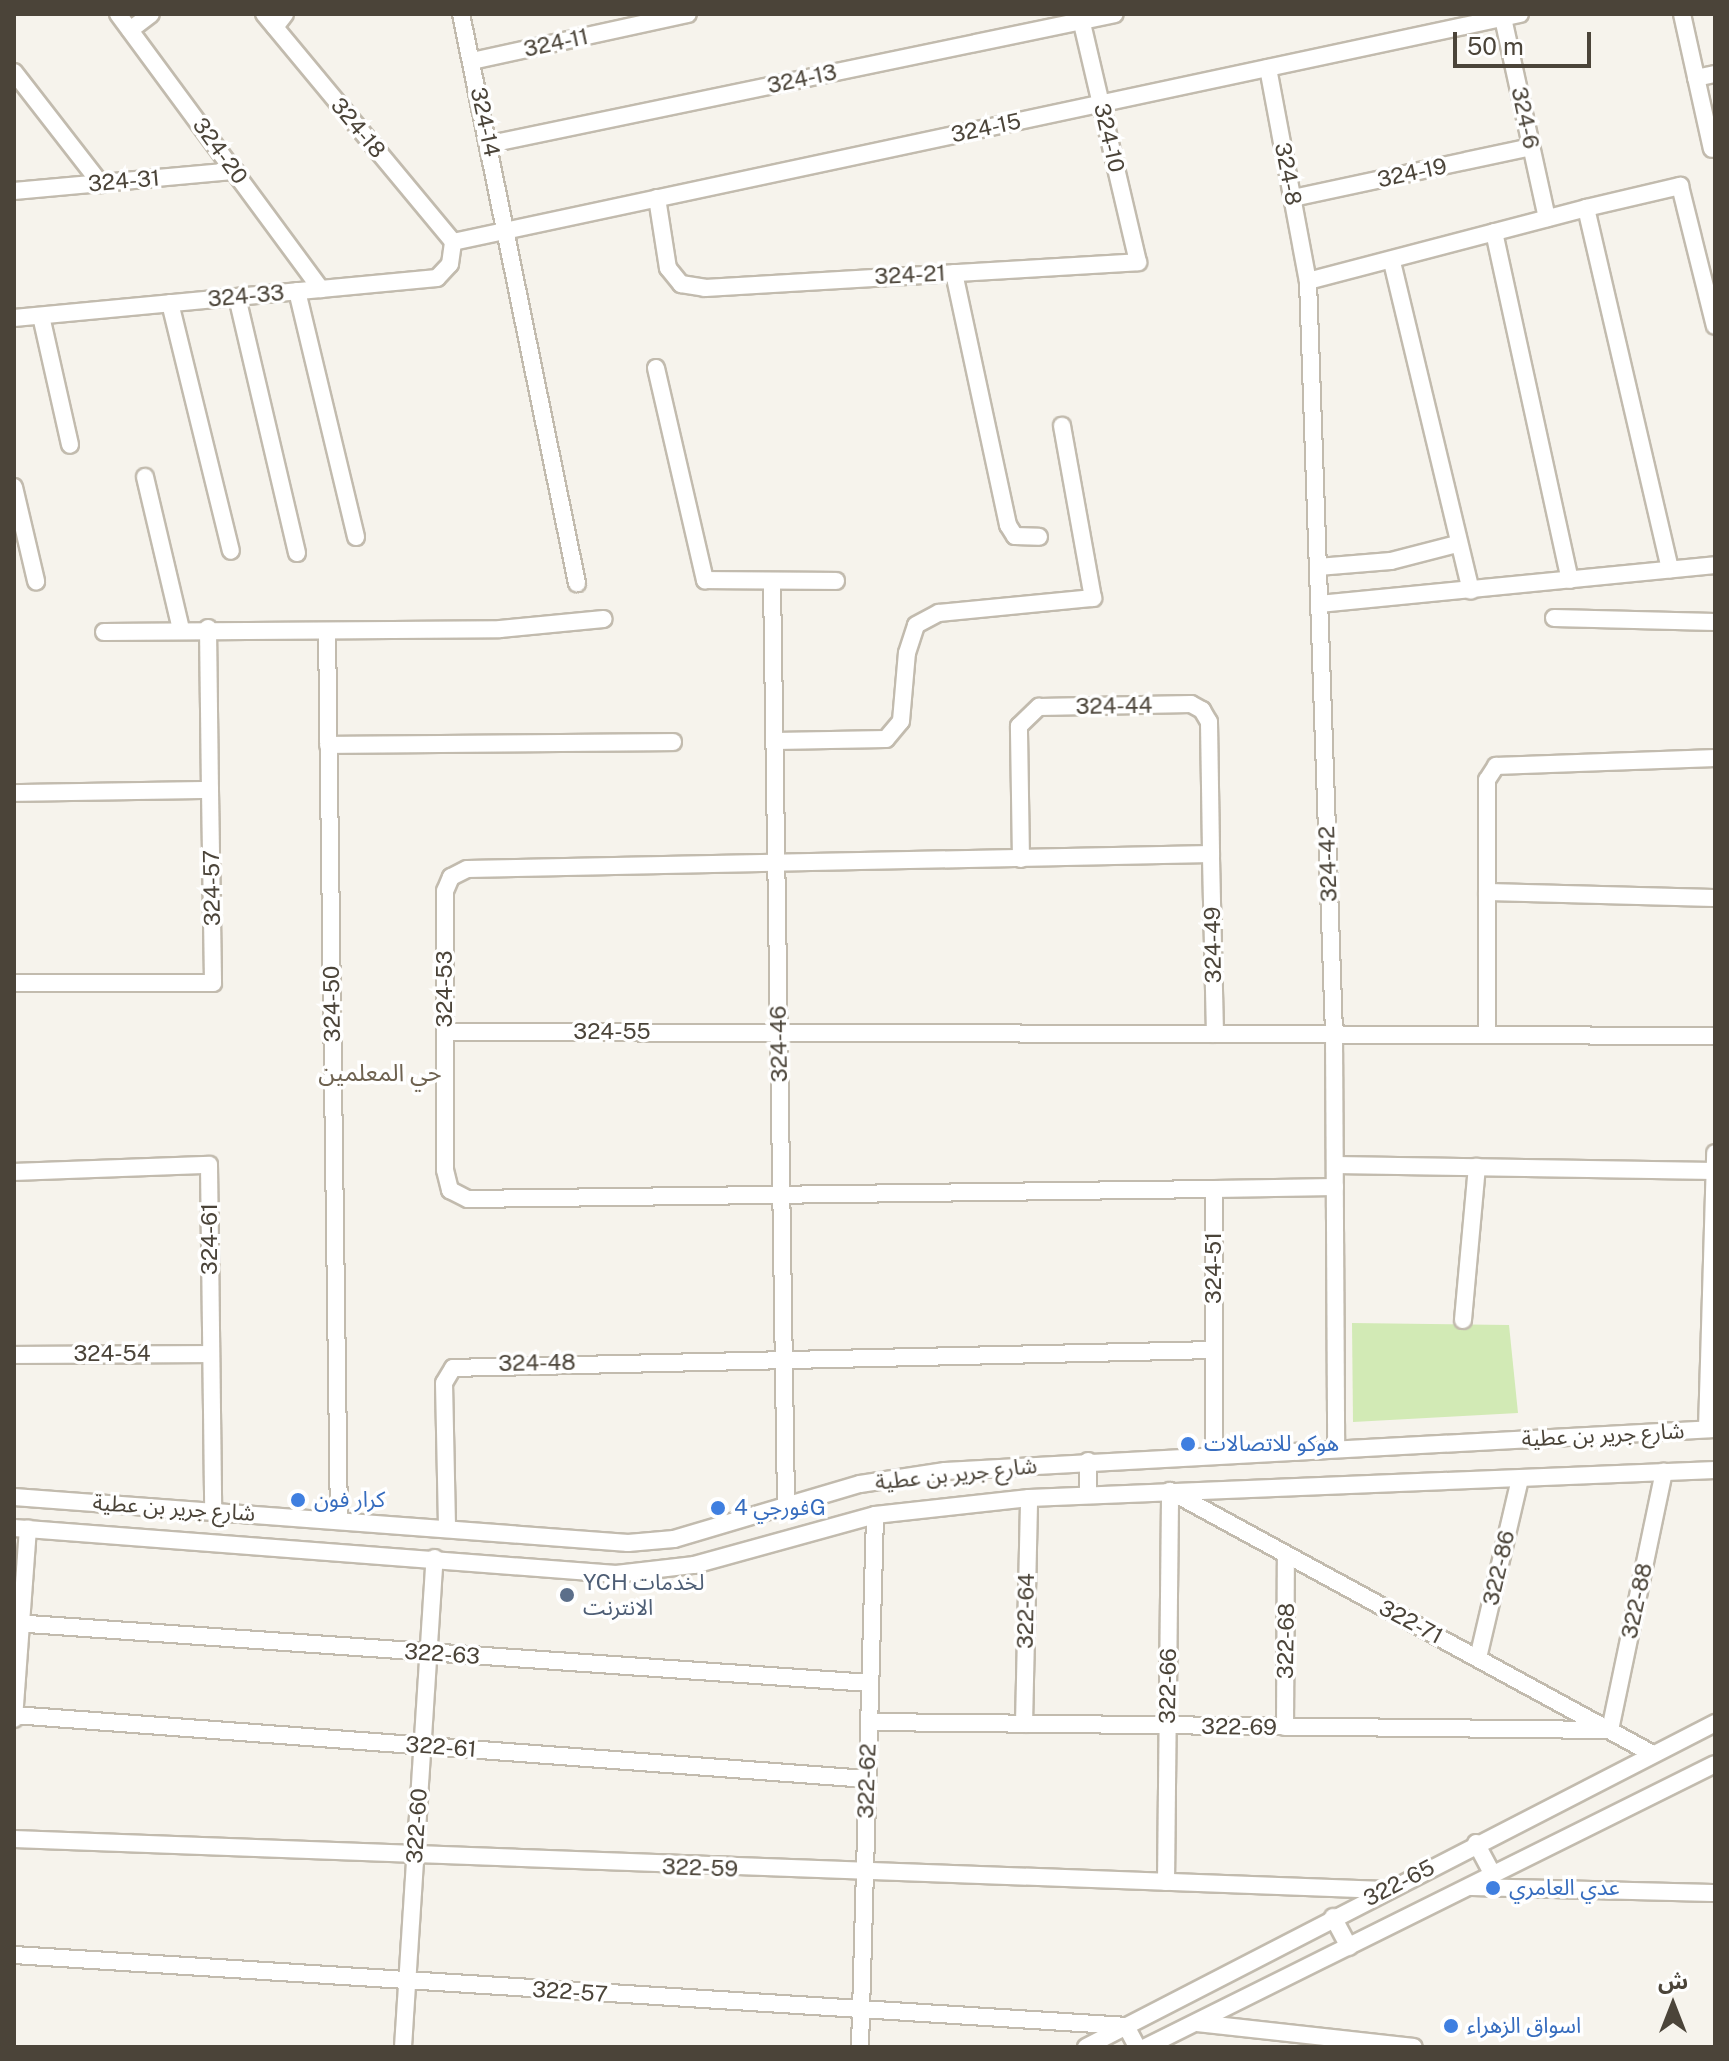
<!DOCTYPE html>
<html>
<head>
<meta charset="utf-8">
<style>
	body { margin:0 }
	#map { position:relative; width:1729px; height:2061px; overflow:hidden; background:#f6f3ec; font-family:"Public Sans","Noto Sans Arabic",sans-serif }
	div>[style] { position:absolute }
	.green>* { inset:0; background:#d2eab5 }
	.roads { filter:drop-shadow(2px 0 #c2bbae) drop-shadow(-2px 0 #c2bbae) drop-shadow(0 2px #c2bbae) drop-shadow(0 -2px #c2bbae) }
	.street>* { height:16px; margin:-8px; padding:0 8px; transform-origin:8px; border-radius:8px; background:#fff }
	.dots>* { width:22px; height:22px; translate:-50% -50%; box-sizing:border-box; border:4px solid #fff; border-radius:50% }
	span { translate:-50% -50%; white-space:nowrap; text-align:center; line-height:1.15; -webkit-text-stroke:7px #fff; paint-order:stroke }
	.street-label { font-size:22px; color:#4b4439 }
	.shop-label { font-size:22px; color:#366cbe }
	.left { translate:0 -50%; text-align:left }
	.service-label { font-size:22px; color:#4e5e75 }
	.neighbourhood-label { font-size:24px; color:#6e6250 }
	.frame { position:absolute; inset:0; border:16px solid #4b4439; pointer-events:none }
	.north { position:absolute; left:1633px; top:1965px; width:80px; height:80px; -webkit-text-stroke:6px #fff; paint-order:stroke; rotate:0deg; font-size:22px; font-weight:700; line-height:32px; text-align:center; color:#4b4439 }
	.north::after { content:''; display:block; margin:auto; width:28px; height:36px; background:#4b4439; clip-path:polygon(50% 0,100% 100%,50% 72%,0 100%) }
	.scale { position:absolute; left:1453px; top:32px; width:138px; height:36px; box-sizing:border-box; border:4px solid #4b4439; border-top:0; padding-left:10px; font-size:24px; line-height:28px; white-space:nowrap; color:#4b4439; -webkit-text-stroke:6px #fff; paint-order:stroke }
</style>
</head>
<body>
<div id="map">
	<div class="green">
		<div style="clip-path:polygon(1352px 1323px,1509px 1325px,1518px 1413px,1353px 1422px)"></div>
	</div>
	<div class="roads">
		<div class="street">
			<div style="left:118px;top:14px;width:342px;rotate:53.6deg"></div>
			<div style="left:264px;top:14px;width:296px;rotate:50.3deg"></div>
			<div style="left:461px;top:14px;width:581px;rotate:78.48deg"></div>
			<div style="left:1682px;top:14px;width:138px;rotate:77.5deg"></div>
			<div style="left:1503px;top:18px;width:205px;rotate:77.6deg"></div>
			<div style="left:275px;top:27px;width:16px;rotate:-52deg"></div>
			<div style="left:130px;top:30px;width:26px;rotate:-37deg"></div>
			<div style="left:472px;top:61px;width:221px;rotate:-12.3deg"></div>
			<div style="left:1268px;top:68px;width:217px;rotate:79.4deg"></div>
			<div style="left:1308px;top:281px;width:753px;rotate:88.02deg"></div>
			<div style="left:1334px;top:1034px;width:414px;rotate:89.7deg"></div>
			<div style="left:14px;top:72px;width:142px;rotate:52.2deg"></div>
			<div style="left:1696px;top:78px;width:19px;rotate:-12deg"></div>
			<div style="left:490px;top:144px;width:638px;rotate:-11.75deg"></div>
			<div style="left:14px;top:191px;width:222px;rotate:-5.2deg"></div>
			<div style="left:657px;top:198px;width:71px;rotate:81.1deg"></div>
			<div style="left:668px;top:268px;width:21px;rotate:51deg"></div>
			<div style="left:681px;top:284px;width:24px;rotate:9deg"></div>
			<div style="left:705px;top:288px;width:434px;rotate:-3.4deg"></div>
			<div style="left:1138px;top:262px;width:255px;rotate:-103.2deg"></div>
			<div style="left:1293px;top:198px;width:243px;rotate:-12.1deg"></div>
			<div style="left:1586px;top:208px;width:97px;rotate:-13.2deg"></div>
			<div style="left:1680px;top:186px;width:144px;rotate:76deg"></div>
			<div style="left:1494px;top:232px;width:356px;rotate:77.7deg"></div>
			<div style="left:453px;top:242px;width:1091px;rotate:-12.06deg"></div>
			<div style="left:1392px;top:262px;width:338px;rotate:76.5deg"></div>
			<div style="left:954px;top:273px;width:258px;rotate:77.9deg"></div>
			<div style="left:1008px;top:525px;width:13px;rotate:58deg"></div>
			<div style="left:1015px;top:536px;width:24px;rotate:2deg"></div>
			<div style="left:1308px;top:281px;width:287px;rotate:-14.7deg"></div>
			<div style="left:1586px;top:208px;width:371px;rotate:76.9deg"></div>
			<div style="left:297px;top:291px;width:253px;rotate:76.5deg"></div>
			<div style="left:237px;top:297px;width:263px;rotate:76.8deg"></div>
			<div style="left:170px;top:303px;width:255px;rotate:76.2deg"></div>
			<div style="left:41px;top:316px;width:132px;rotate:77.3deg"></div>
			<div style="left:14px;top:318px;width:425px;rotate:-5.4deg"></div>
			<div style="left:437px;top:278px;width:19px;rotate:-47deg"></div>
			<div style="left:450px;top:264px;width:22px;rotate:-82deg"></div>
			<div style="left:656px;top:368px;width:218px;rotate:77deg"></div>
			<div style="left:705px;top:580px;width:131px;rotate:0.4deg"></div>
			<div style="left:145px;top:477px;width:156px;rotate:76.7deg"></div>
			<div style="left:14px;top:487px;width:97px;rotate:76.8deg"></div>
			<div style="left:1318px;top:567px;width:73px;rotate:-4.7deg"></div>
			<div style="left:1391px;top:561px;width:68px;rotate:-14.4deg"></div>
			<div style="left:772px;top:582px;width:924px;rotate:89.13deg"></div>
			<div style="left:1319px;top:604px;width:398px;rotate:-5.6deg"></div>
			<div style="left:1554px;top:618px;width:161px;rotate:1.4deg"></div>
			<div style="left:208px;top:628px;width:162px;rotate:89.3deg"></div>
			<div style="left:327px;top:631px;width:889px;rotate:89.23deg"></div>
			<div style="left:104px;top:632px;width:396px;rotate:-0.4deg"></div>
			<div style="left:500px;top:629px;width:104px;rotate:-5.5deg"></div>
			<div style="left:775px;top:741px;width:111px;rotate:-1deg"></div>
			<div style="left:886px;top:739px;width:23px;rotate:-50deg"></div>
			<div style="left:901px;top:721px;width:68px;rotate:-85deg"></div>
			<div style="left:907px;top:653px;width:29px;rotate:-72deg"></div>
			<div style="left:916px;top:625px;width:26px;rotate:-28deg"></div>
			<div style="left:939px;top:613px;width:155px;rotate:-5.6deg"></div>
			<div style="left:1093px;top:598px;width:175px;rotate:-100.2deg"></div>
			<div style="left:328px;top:745px;width:345px;rotate:-0.5deg"></div>
			<div style="left:14px;top:793px;width:196px;rotate:-0.9deg"></div>
			<div style="left:210px;top:790px;width:193px;rotate:89.1deg"></div>
			<div style="left:213px;top:983px;width:199px;rotate:180deg"></div>
			<div style="left:1021px;top:859px;width:133px;rotate:-90.9deg"></div>
			<div style="left:1019px;top:726px;width:28px;rotate:-44deg"></div>
			<div style="left:1039px;top:707px;width:152px;rotate:-1.1deg"></div>
			<div style="left:1191px;top:704px;width:13px;rotate:29deg"></div>
			<div style="left:1202px;top:710px;width:14px;rotate:60deg"></div>
			<div style="left:1209px;top:722px;width:132px;rotate:89.1deg"></div>
			<div style="left:1487px;top:892px;width:228px;rotate:1.5deg"></div>
			<div style="left:445px;top:1032px;width:770px;rotate:0.15deg"></div>
			<div style="left:1215px;top:1034px;width:180px;rotate:-91.3deg"></div>
			<div style="left:1211px;top:854px;width:744px;rotate:178.84deg"></div>
			<div style="left:467px;top:869px;width:18px;rotate:153deg"></div>
			<div style="left:451px;top:877px;width:15px;rotate:113deg"></div>
			<div style="left:445px;top:891px;width:279px;rotate:90deg"></div>
			<div style="left:445px;top:1170px;width:21px;rotate:76deg"></div>
			<div style="left:450px;top:1190px;width:20px;rotate:27deg"></div>
			<div style="left:468px;top:1199px;width:746px;rotate:-0.77deg"></div>
			<div style="left:1214px;top:1189px;width:161px;rotate:90deg"></div>
			<div style="left:1214px;top:1350px;width:761px;rotate:178.65deg"></div>
			<div style="left:453px;top:1368px;width:17px;rotate:121deg"></div>
			<div style="left:444px;top:1383px;width:144px;rotate:88.8deg"></div>
			<div style="left:1215px;top:1034px;width:500px;rotate:0.23deg"></div>
			<div style="left:1487px;top:1035px;width:255px;rotate:-90deg"></div>
			<div style="left:1487px;top:780px;width:17px;rotate:-57deg"></div>
			<div style="left:1496px;top:766px;width:219px;rotate:-2.1deg"></div>
			<div style="left:1335px;top:1165px;width:380px;rotate:0.9deg"></div>
			<div style="left:14px;top:1172px;width:195px;rotate:-2.1deg"></div>
			<div style="left:209px;top:1165px;width:344px;rotate:89.3deg"></div>
			<div style="left:1214px;top:1189px;width:121px;rotate:-0.9deg"></div>
			<div style="left:1463px;top:1320px;width:154px;rotate:-84.8deg"></div>
			<div style="left:14px;top:1355px;width:197px;rotate:-0.3deg"></div>
			<div style="left:1707px;top:1429px;width:276px;rotate:-88.3deg"></div>
			<div style="left:1214px;top:1453px;width:103px;rotate:-90deg"></div>
			<div style="left:1088px;top:1461px;width:34px;rotate:90deg"></div>
			<div style="left:14px;top:1497px;width:616px;rotate:4.28deg"></div>
			<div style="left:628px;top:1543px;width:46px;rotate:-5deg"></div>
			<div style="left:674px;top:1539px;width:194px;rotate:-16.5deg"></div>
			<div style="left:860px;top:1484px;width:86px;rotate:-8.7deg"></div>
			<div style="left:945px;top:1471px;width:771px;rotate:-3.12deg"></div>
			<div style="left:14px;top:1528px;width:604px;rotate:4.37deg"></div>
			<div style="left:616px;top:1574px;width:79px;rotate:-6.6deg"></div>
			<div style="left:694px;top:1565px;width:188px;rotate:-15.4deg"></div>
			<div style="left:875px;top:1515px;width:155px;rotate:-6.3deg"></div>
			<div style="left:1029px;top:1498px;width:687px;rotate:-2.34deg"></div>
			<div style="left:14px;top:1623px;width:858px;rotate:4.01deg"></div>
			<div style="left:1478px;top:1658px;width:184px;rotate:-76.8deg"></div>
			<div style="left:14px;top:1715px;width:855px;rotate:4.29deg"></div>
			<div style="left:14px;top:1719px;width:191px;rotate:-85.8deg"></div>
			<div style="left:869px;top:1722px;width:741px;rotate:0.62deg"></div>
			<div style="left:1610px;top:1730px;width:264px;rotate:-78.2deg"></div>
			<div style="left:1024px;top:1724px;width:226px;rotate:-88.7deg"></div>
			<div style="left:1285px;top:1727px;width:172px;rotate:-89.7deg"></div>
			<div style="left:14px;top:1839px;width:1372px;rotate:2.13deg"></div>
			<div style="left:1476px;top:1843px;width:36px;rotate:62deg"></div>
			<div style="left:1166px;top:1882px;width:391px;rotate:-89.4deg"></div>
			<div style="left:1170px;top:1491px;width:548px;rotate:28.58deg"></div>
			<div style="left:1470px;top:1887px;width:245px;rotate:1.4deg"></div>
			<div style="left:1333px;top:1917px;width:34px;rotate:62deg"></div>
			<div style="left:14px;top:1955px;width:1114px;rotate:3.65deg"></div>
			<div style="left:1126px;top:2026px;width:24px;rotate:62deg"></div>
			<div style="left:1197px;top:2023px;width:218px;rotate:6.3deg"></div>
			<div style="left:403px;top:2047px;width:490px;rotate:-86.3deg"></div>
			<div style="left:860px;top:2047px;width:532px;rotate:-88.38deg"></div>
			<div style="left:1086px;top:2047px;width:708px;rotate:-27.25deg"></div>
			<div style="left:1146px;top:2047px;width:635px;rotate:-26.44deg"></div>
		</div>
	</div>
	<div class="dots">
		<div style="left:1188px;top:1444px;background:#3f7fe0"></div>
		<div style="left:298px;top:1500px;background:#3f7fe0"></div>
		<div style="left:718px;top:1508px;background:#3f7fe0"></div>
		<div style="left:567px;top:1595px;background:#5c6f8a"></div>
		<div style="left:1493px;top:1888px;background:#3f7fe0"></div>
		<div style="left:1451px;top:2026px;background:#3f7fe0"></div>
	</div>
	<div class="street-label">
		<span style="left:556px;top:43px;rotate:-12deg">324-11</span>
		<span style="left:802px;top:79px;rotate:-12deg">324-13</span>
		<span style="left:1525px;top:118px;rotate:78deg">324-6</span>
		<span style="left:485px;top:122px;rotate:78deg">324-14</span>
		<span style="left:358px;top:128px;rotate:50deg">324-18</span>
		<span style="left:986px;top:128px;rotate:-12deg">324-15</span>
		<span style="left:1109px;top:138px;rotate:77deg">324-10</span>
		<span style="left:220px;top:151px;rotate:54deg">324-20</span>
		<span style="left:1412px;top:173px;rotate:-12deg">324-19</span>
		<span style="left:1288px;top:174px;rotate:79deg">324-8</span>
		<span style="left:124px;top:181px;rotate:-5deg">324-31</span>
		<span style="left:910px;top:275px;rotate:-3deg">324-21</span>
		<span style="left:246px;top:296px;rotate:-5deg">324-33</span>
		<span style="left:1114px;top:706px;rotate:-1deg">324-44</span>
		<span style="left:1328px;top:864px;rotate:-92deg">324-42</span>
		<span style="left:212px;top:888px;rotate:-91deg">324-57</span>
		<span style="left:1213px;top:945px;rotate:-91deg">324-49</span>
		<span style="left:445px;top:989px;rotate:-90deg">324-53</span>
		<span style="left:332px;top:1004px;rotate:-91deg">324-50</span>
		<span style="left:612px;top:1032px">324-55</span>
		<span style="left:779px;top:1044px;rotate:-91deg">324-46</span>
		<span style="left:210px;top:1239px;rotate:-90deg">324-61</span>
		<span style="left:1214px;top:1268px;rotate:-90deg">324-51</span>
		<span style="left:112px;top:1354px">324-54</span>
		<span style="left:537px;top:1363px;rotate:-1deg">324-48</span>
		<span style="left:1603px;top:1435px;rotate:-3deg">شارع جرير بن عطية</span>
		<span style="left:956px;top:1474px;rotate:-6deg">شارع جرير بن عطية</span>
		<span style="left:174px;top:1508px;rotate:4deg">شارع جرير بن عطية</span>
		<span style="left:1499px;top:1568px;rotate:-77deg">322-86</span>
		<span style="left:1637px;top:1601px;rotate:-78deg">322-88</span>
		<span style="left:1026px;top:1611px;rotate:-89deg">322-64</span>
		<span style="left:1411px;top:1622px;rotate:28deg">322-71</span>
		<span style="left:1286px;top:1641px;rotate:-89deg">322-68</span>
		<span style="left:442px;top:1654px;rotate:4deg">322-63</span>
		<span style="left:1168px;top:1686px;rotate:-89deg">322-66</span>
		<span style="left:1239px;top:1727px;rotate:1deg">322-69</span>
		<span style="left:441px;top:1747px;rotate:4deg">322-61</span>
		<span style="left:867px;top:1781px;rotate:-88deg">322-62</span>
		<span style="left:417px;top:1826px;rotate:-86deg">322-60</span>
		<span style="left:700px;top:1868px;rotate:2deg">322-59</span>
		<span style="left:1399px;top:1883px;rotate:-27deg">322-65</span>
		<span style="left:570px;top:1992px;rotate:4deg">322-57</span>
	</div>
	<div class="shop-label">
		<span class="left" style="left:1204px;top:1444px">هوكو للاتصالات</span>
		<span class="left" style="left:314px;top:1500px">كرار فون</span>
		<span class="left" style="left:734px;top:1508px">فورجي 4G</span>
		<span class="left" style="left:1509px;top:1888px">عدي العامري</span>
		<span class="left" style="left:1467px;top:2026px">اسواق الزهراء</span>
	</div>
	<div class="service-label">
		<span class="left" style="left:583px;top:1595px">YCH لخدمات<br>الانترنت</span>
	</div>
	<div class="neighbourhood-label">
		<span style="left:380px;top:1073px">حي المعلمين</span>
	</div>
	<div class="frame"></div>
	<div class="north">ش</div>
	<div class="scale">50 m</div>
</div>
</body>
</html>
